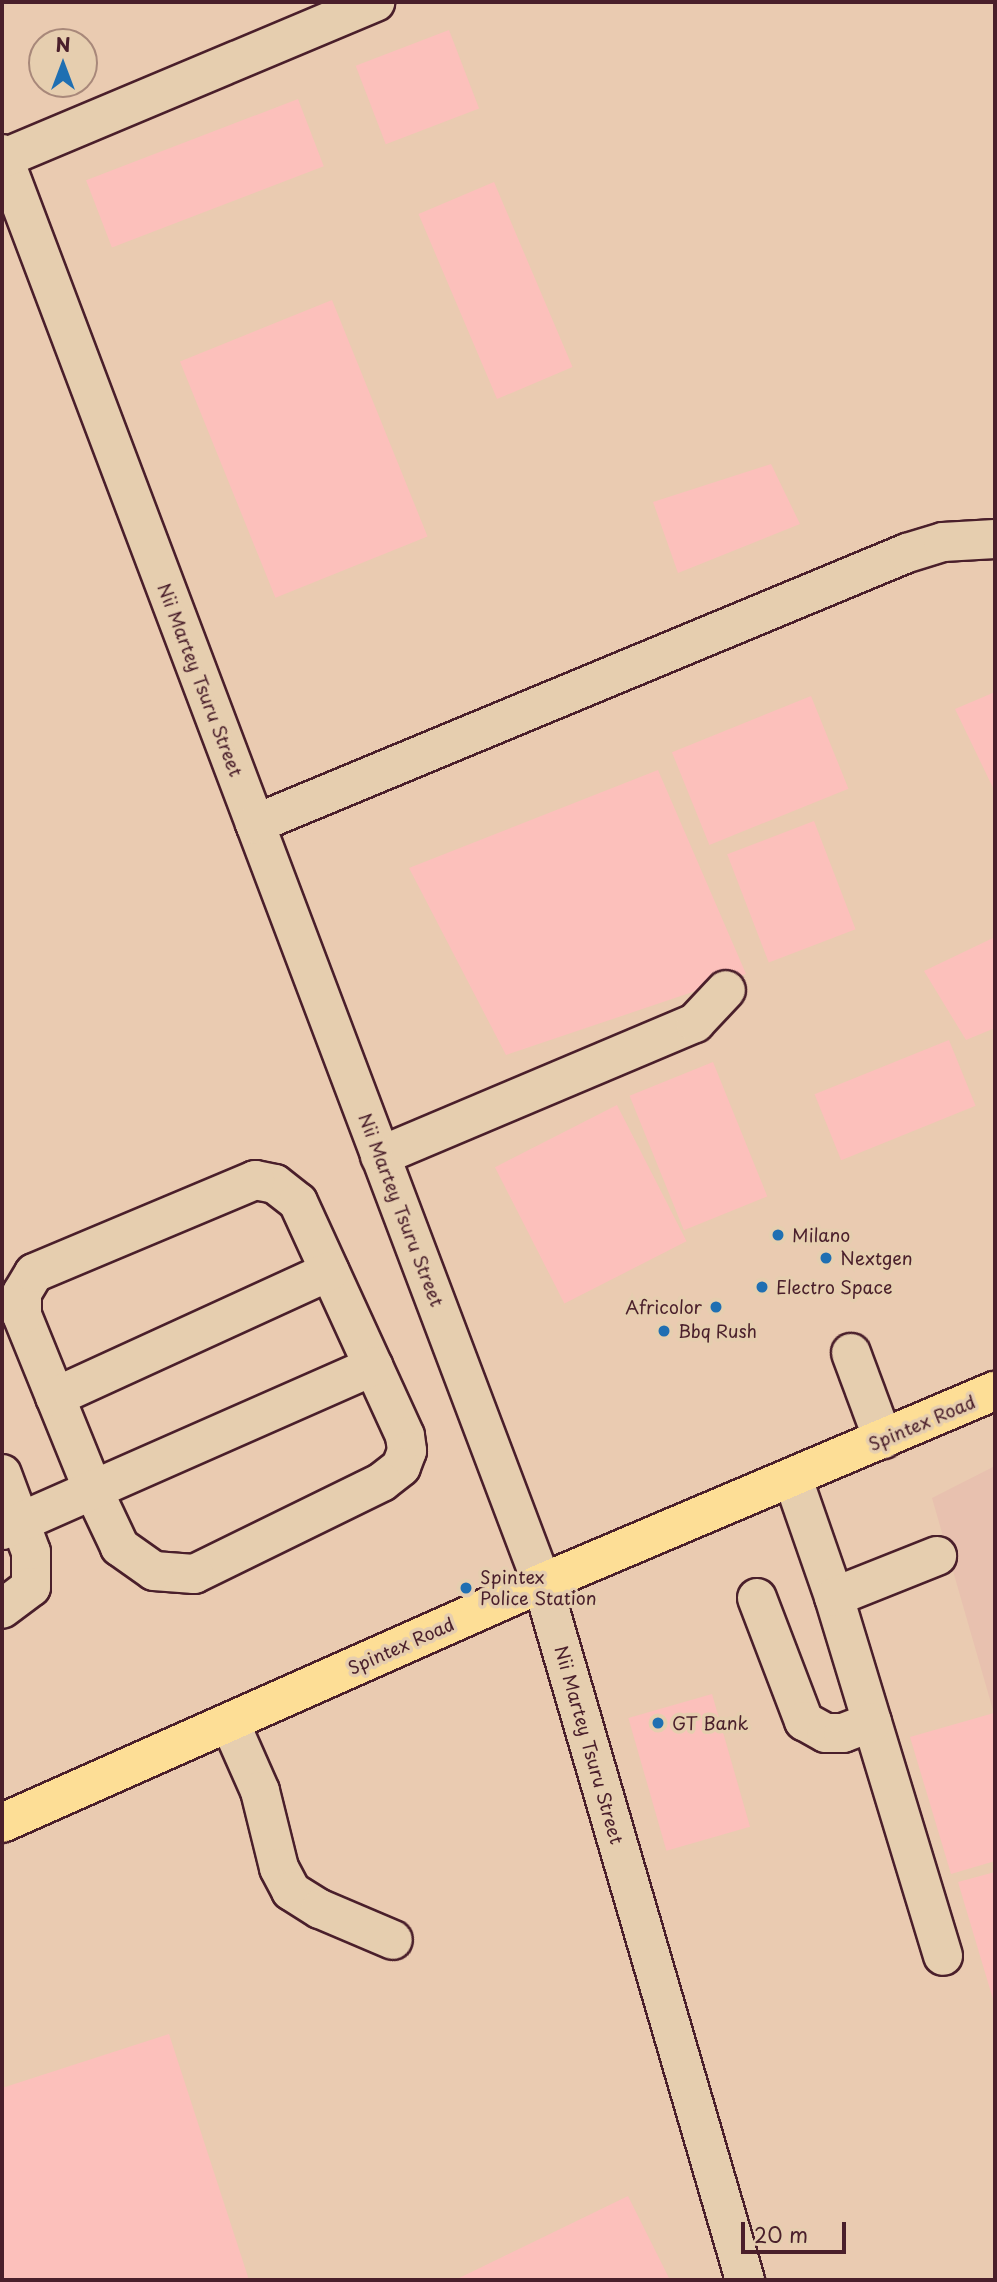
<!DOCTYPE html>
<html>
<head>
<meta charset="utf-8">
<style>
	body { margin:0 }
	#map { position:relative; width:997px; height:2282px; overflow:hidden; background:#eacbb1; font-family:"Playpen Sans",sans-serif }
	div>[style] { position:absolute }
	.built>* { inset:0; background:#e8c1af }
	.building>* { inset:0; background:#fcc0bb; transform-origin:0 0 }
	.roads { filter:drop-shadow(2px 0 #4a1f2b) drop-shadow(-2px 0 #4a1f2b) drop-shadow(0 2px #4a1f2b) drop-shadow(0 -2px #4a1f2b) }
	.minor>* { height:38px; margin:-19px; padding:0 19px; transform-origin:19px; border-radius:19px; background:#e6ceaf }
	.major>* { height:38px; margin:-19px; padding:0 19px; transform-origin:19px; border-radius:19px; background:#fdde96 }
	.dots>* { width:19px; height:19px; translate:-50% -50%; box-sizing:border-box; border:4px solid #e6ceaf; border-radius:50% }
	span { translate:-50% -50%; white-space:nowrap; text-align:center; line-height:1.15; -webkit-text-stroke:7px #e6ceaf; paint-order:stroke }
	.street-label { font-size:18px; color:#4a1f2b }
	.poi-label { font-size:18px; color:#4a1f2b }
	.left { translate:0 -50%; text-align:left }
	.right { translate:-100% -50%; text-align:right }
	.frame { position:absolute; inset:0; border:4px solid #4a1f2b; pointer-events:none }
	.north { position:absolute; left:28px; top:28px; width:70px; height:70px; box-sizing:border-box; background:#e6ceaf; border:2px solid #a8887a; border-radius:50%; rotate:0deg; font-size:19px; font-weight:700; line-height:28px; text-align:center; color:#4a1f2b }
	.north::after { content:''; display:block; margin:auto; width:24px; height:32px; background:#1f6fb2; clip-path:polygon(50% 0,100% 100%,50% 72%,0 100%) }
	.scale { position:absolute; left:741px; top:2222px; width:105px; height:32px; box-sizing:border-box; border:4px solid #4a1f2b; border-top:0; padding-left:9px; font-size:21px; line-height:24px; white-space:nowrap; color:#4a1f2b; -webkit-text-stroke:5px #e6ceaf; paint-order:stroke }
</style>
</head>
<body>
<div id="map">
	<div class="built">
		<div style="clip-path:polygon(995px 1466px,995px 1717px,932px 1498px)"></div>
	</div>
	<div class="building">
		<div style="left:449px;top:30px;width:84px;height:100px;rotate:69deg"></div>
		<div style="left:298px;top:99px;width:72px;height:227px;rotate:69deg"></div>
		<div style="left:494px;top:182px;width:201px;height:82px;rotate:67deg"></div>
		<div style="left:332px;top:300px;width:255px;height:164px;rotate:68deg"></div>
		<div style="clip-path:polygon(771px 464px,800px 524px,678px 573px,653px 502px)"></div>
		<div style="clip-path:polygon(995px 692px,995px 792px,955px 709px)"></div>
		<div style="left:811px;top:696px;width:100px;height:150px;rotate:68deg"></div>
		<div style="clip-path:polygon(658px 770px,746px 974px,506px 1055px,409px 868px)"></div>
		<div style="left:814px;top:821px;width:116px;height:93px;rotate:69deg"></div>
		<div style="clip-path:polygon(995px 937px,995px 1028px,966px 1040px,924px 971px)"></div>
		<div style="left:949px;top:1040px;width:71px;height:145px;rotate:68deg"></div>
		<div style="left:713px;top:1062px;width:145px;height:90px;rotate:68deg"></div>
		<div style="left:617px;top:1105px;width:153px;height:137px;rotate:63deg"></div>
		<div style="left:712px;top:1694px;width:138px;height:87px;rotate:74deg"></div>
		<div style="clip-path:polygon(994px 1713px,995px 1861px,951px 1874px,910px 1737px)"></div>
		<div style="clip-path:polygon(995px 1872px,995px 2006px,958px 1882px)"></div>
		<div style="clip-path:polygon(169px 2034px,249px 2280px,2px 2280px,2px 2088px)"></div>
		<div style="clip-path:polygon(628px 2196px,670px 2280px,455px 2280px)"></div>
	</div>
	<div class="roads">
		<div class="minor">
			<div style="left:2px;top:154px;width:1528px;rotate:69.3deg"></div>
			<div style="left:542px;top:1583px;width:726px;rotate:73.76deg"></div>
			<div style="left:2px;top:159px;width:405px;rotate:-22.8deg"></div>
			<div style="left:255px;top:824px;width:706px;rotate:-22.57deg"></div>
			<div style="left:907px;top:553px;width:38px;rotate:-17deg"></div>
			<div style="left:943px;top:542px;width:52px;rotate:-3.3deg"></div>
			<div style="left:380px;top:1156px;width:342px;rotate:-22.9deg"></div>
			<div style="left:695px;top:1023px;width:45px;rotate:-46.8deg"></div>
			<div style="left:255px;top:1180px;width:20px;rotate:11deg"></div>
			<div style="left:275px;top:1184px;width:29px;rotate:38deg"></div>
			<div style="left:298px;top:1202px;width:257px;rotate:65.4deg"></div>
			<div style="left:405px;top:1436px;width:15px;rotate:82deg"></div>
			<div style="left:407px;top:1451px;width:17px;rotate:111deg"></div>
			<div style="left:401px;top:1467px;width:24px;rotate:142deg"></div>
			<div style="left:382px;top:1482px;width:209px;rotate:153.9deg"></div>
			<div style="left:194px;top:1574px;width:40px;rotate:-175.7deg"></div>
			<div style="left:154px;top:1571px;width:42px;rotate:-144.8deg"></div>
			<div style="left:120px;top:1547px;width:63px;rotate:-115.3deg"></div>
			<div style="left:93px;top:1490px;width:189px;rotate:-112.1deg"></div>
			<div style="left:22px;top:1315px;width:22px;rotate:-90deg"></div>
			<div style="left:22px;top:1293px;width:23px;rotate:-59deg"></div>
			<div style="left:34px;top:1273px;width:240px;rotate:-22.8deg"></div>
			<div style="left:851px;top:1353px;width:92px;rotate:69.6deg"></div>
			<div style="left:55px;top:1397px;width:302px;rotate:-24.6deg"></div>
			<div style="left:2px;top:1474px;width:83px;rotate:69.6deg"></div>
			<div style="left:31px;top:1552px;width:35px;rotate:90deg"></div>
			<div style="left:31px;top:1587px;width:36px;rotate:143deg"></div>
			<div style="left:793px;top:1479px;width:125px;rotate:70.8deg"></div>
			<div style="left:834px;top:1597px;width:375px;rotate:73.1deg"></div>
			<div style="left:2px;top:1530px;width:406px;rotate:-23.8deg"></div>
			<div style="left:834px;top:1597px;width:111px;rotate:-21.7deg"></div>
			<div style="left:757px;top:1598px;width:132px;rotate:69.1deg"></div>
			<div style="left:804px;top:1721px;width:25px;rotate:29deg"></div>
			<div style="left:826px;top:1733px;width:17px"></div>
			<div style="left:843px;top:1733px;width:31px;rotate:-21deg"></div>
			<div style="left:230px;top:1723px;width:74px;rotate:66.2deg"></div>
			<div style="left:260px;top:1791px;width:79px;rotate:76.1deg"></div>
			<div style="left:279px;top:1868px;width:26px;rotate:62deg"></div>
			<div style="left:291px;top:1891px;width:34px;rotate:32deg"></div>
			<div style="left:320px;top:1909px;width:79px;rotate:23deg"></div>
		</div>
		<div class="major">
			<div style="left:2px;top:1823px;width:591px;rotate:-23.96deg"></div>
			<div style="left:542px;top:1583px;width:492px;rotate:-23deg"></div>
		</div>
	</div>
	<div class="dots">
		<div style="left:778px;top:1235px;background:#1f6fb2"></div>
		<div style="left:826px;top:1258px;background:#1f6fb2"></div>
		<div style="left:762px;top:1287px;background:#1f6fb2"></div>
		<div style="left:716px;top:1307px;background:#1f6fb2"></div>
		<div style="left:664px;top:1331px;background:#1f6fb2"></div>
		<div style="left:466px;top:1588px;background:#1f6fb2"></div>
		<div style="left:658px;top:1723px;background:#1f6fb2"></div>
	</div>
	<div class="street-label">
		<span style="left:200px;top:680px;rotate:69deg">Nii Martey Tsuru Street</span>
		<span style="left:401px;top:1210px;rotate:69deg">Nii Martey Tsuru Street</span>
		<span style="left:922px;top:1423px;rotate:-23deg">Spintex Road</span>
		<span style="left:401px;top:1646px;rotate:-24deg">Spintex Road</span>
		<span style="left:589px;top:1745px;rotate:74deg">Nii Martey Tsuru Street</span>
	</div>
	<div class="poi-label">
		<span class="left" style="left:792px;top:1235px">Milano</span>
		<span class="left" style="left:840px;top:1258px">Nextgen</span>
		<span class="left" style="left:776px;top:1287px">Electro Space</span>
		<span class="right" style="left:702px;top:1307px">Africolor</span>
		<span class="left" style="left:678px;top:1331px">Bbq Rush</span>
		<span class="left" style="left:480px;top:1588px">Spintex<br>Police Station</span>
		<span class="left" style="left:672px;top:1723px">GT Bank</span>
	</div>
	<div class="frame"></div>
	<div class="north">N</div>
	<div class="scale">20 m</div>
</div>
</body>
</html>
